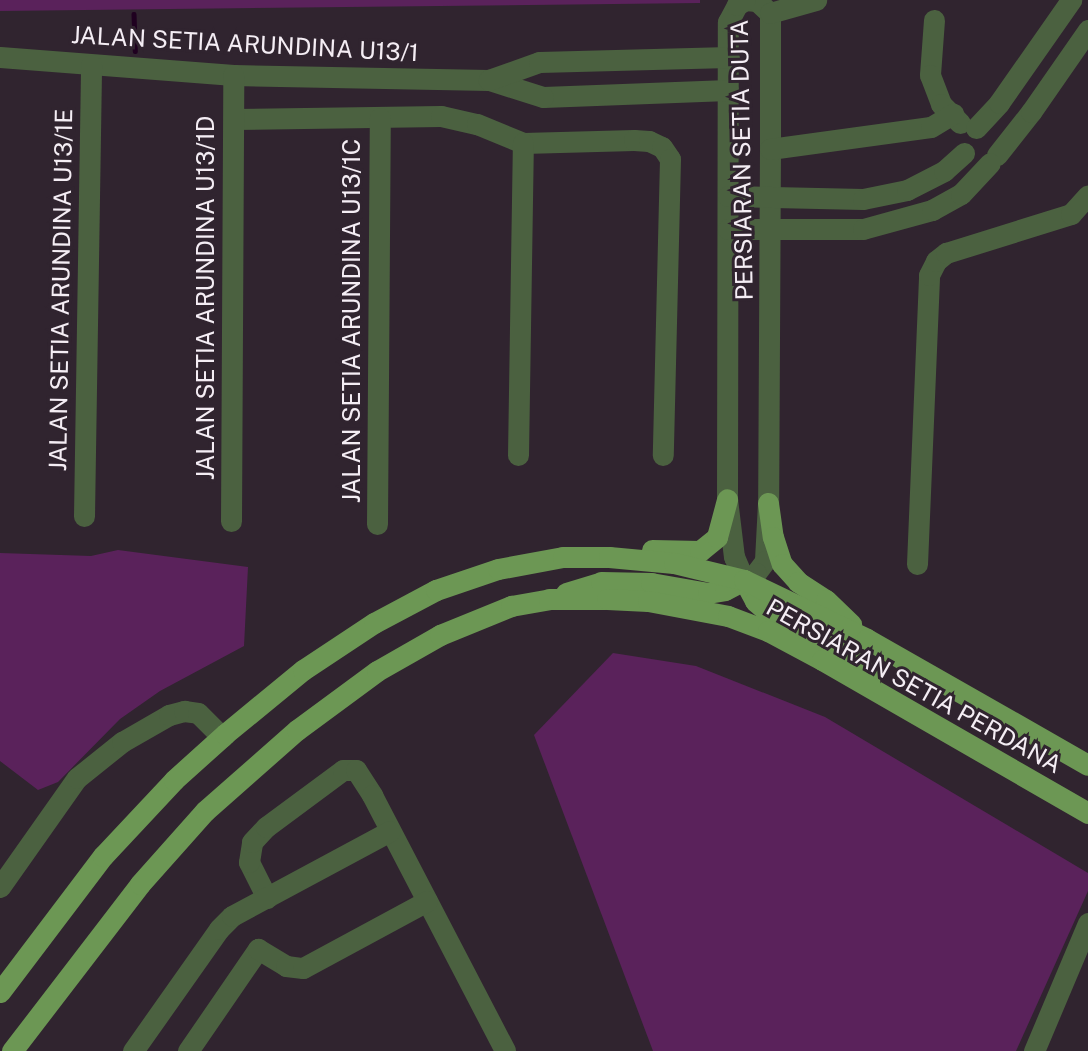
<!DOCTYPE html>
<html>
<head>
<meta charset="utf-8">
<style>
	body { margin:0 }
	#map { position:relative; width:1088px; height:1051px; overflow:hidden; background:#30242f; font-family:"Public Sans",sans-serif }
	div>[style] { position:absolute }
	.green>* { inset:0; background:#5a225b }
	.stream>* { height:4.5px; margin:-2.25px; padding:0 2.25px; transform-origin:2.25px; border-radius:2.25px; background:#1f0120 }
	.minor>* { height:21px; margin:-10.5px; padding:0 10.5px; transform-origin:10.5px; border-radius:10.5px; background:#4b6140 }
	.major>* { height:21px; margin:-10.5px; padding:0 10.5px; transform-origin:10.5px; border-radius:10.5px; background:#6c9754 }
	span { translate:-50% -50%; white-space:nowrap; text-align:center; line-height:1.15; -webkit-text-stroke:6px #30242f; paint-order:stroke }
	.street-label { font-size:24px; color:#f4edf4 }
</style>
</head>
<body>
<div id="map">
	<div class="green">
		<div style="clip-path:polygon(0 0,700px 0,700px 3px,0 11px)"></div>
		<div style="clip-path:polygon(118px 550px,248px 567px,244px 646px,160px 691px,120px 719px,58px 782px,38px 790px,0 761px,0 553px,91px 556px)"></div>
		<div style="clip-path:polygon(613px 653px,696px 666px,825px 717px,1088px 873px,1088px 891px,1016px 1051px,653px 1051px,534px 735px)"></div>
	</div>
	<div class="stream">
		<div style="left:134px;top:14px;width:37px;rotate:88deg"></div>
	</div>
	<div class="minor">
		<div style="left:745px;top:0;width:12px;rotate:5deg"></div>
		<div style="left:757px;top:1px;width:18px;rotate:43deg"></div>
		<div style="left:770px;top:13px;width:136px;rotate:90deg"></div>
		<div style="left:770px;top:149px;width:354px;rotate:90.3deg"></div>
		<div style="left:768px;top:503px;width:58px;rotate:93deg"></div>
		<div style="left:765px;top:561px;width:15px;rotate:127deg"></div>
		<div style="left:756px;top:573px;width:14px;rotate:150deg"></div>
		<div style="left:744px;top:580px;width:25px;rotate:-113deg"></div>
		<div style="left:734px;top:557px;width:58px;rotate:-96.9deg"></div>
		<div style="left:727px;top:499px;width:477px;rotate:-89.9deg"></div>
		<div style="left:728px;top:22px;width:19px;rotate:-62deg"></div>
		<div style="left:737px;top:5px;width:9px;rotate:-32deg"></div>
		<div style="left:770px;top:13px;width:48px;rotate:-15.8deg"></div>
		<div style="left:934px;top:20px;width:55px;rotate:94.2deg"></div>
		<div style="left:930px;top:75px;width:31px;rotate:69deg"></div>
		<div style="left:941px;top:104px;width:27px;rotate:45deg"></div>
		<div style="left:0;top:57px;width:234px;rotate:4.4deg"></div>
		<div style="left:233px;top:75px;width:256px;rotate:1.1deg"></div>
		<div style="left:728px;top:90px;width:185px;rotate:177.8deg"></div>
		<div style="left:543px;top:97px;width:57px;rotate:-162.5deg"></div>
		<div style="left:489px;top:80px;width:53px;rotate:-19.8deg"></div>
		<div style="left:539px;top:62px;width:190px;rotate:-1.5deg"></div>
		<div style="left:234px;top:119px;width:207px;rotate:-0.8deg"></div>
		<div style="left:441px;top:116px;width:37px;rotate:13deg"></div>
		<div style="left:477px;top:124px;width:50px;rotate:22.4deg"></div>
		<div style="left:523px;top:143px;width:111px;rotate:-1.5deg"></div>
		<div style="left:634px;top:140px;width:15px;rotate:4deg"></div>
		<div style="left:649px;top:141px;width:14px;rotate:25deg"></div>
		<div style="left:662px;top:147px;width:14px;rotate:56deg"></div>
		<div style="left:670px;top:159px;width:296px;rotate:91.4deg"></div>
		<div style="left:976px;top:128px;width:34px;rotate:-47deg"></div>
		<div style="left:999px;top:103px;width:126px;rotate:-55deg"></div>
		<div style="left:770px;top:149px;width:162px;rotate:-7.8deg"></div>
		<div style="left:931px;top:127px;width:26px;rotate:-31deg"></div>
		<div style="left:997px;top:155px;width:55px;rotate:-51.7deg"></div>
		<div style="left:1031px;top:112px;width:100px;rotate:-55.2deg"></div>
		<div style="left:728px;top:196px;width:135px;rotate:1.3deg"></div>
		<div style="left:863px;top:199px;width:45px;rotate:-11.6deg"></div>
		<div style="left:907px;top:190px;width:42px;rotate:-27.2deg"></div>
		<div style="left:944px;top:171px;width:27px;rotate:-42deg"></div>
		<div style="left:728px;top:229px;width:135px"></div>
		<div style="left:863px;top:229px;width:72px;rotate:-15.4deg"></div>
		<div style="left:932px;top:210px;width:33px;rotate:-29deg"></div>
		<div style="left:961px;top:194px;width:42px;rotate:-46.9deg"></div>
		<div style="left:518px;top:455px;width:312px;rotate:-89.1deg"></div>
		<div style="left:84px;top:516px;width:451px;rotate:-89.1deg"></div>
		<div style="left:231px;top:521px;width:446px;rotate:-89.7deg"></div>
		<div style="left:377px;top:524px;width:406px;rotate:-89.6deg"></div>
		<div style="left:917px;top:564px;width:289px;rotate:-87.6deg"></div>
		<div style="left:929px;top:275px;width:16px;rotate:-63deg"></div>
		<div style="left:936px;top:261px;width:13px;rotate:-39deg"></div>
		<div style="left:946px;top:253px;width:131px;rotate:-17.3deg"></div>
		<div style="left:1071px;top:214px;width:25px;rotate:-48deg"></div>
		<div style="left:0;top:887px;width:133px;rotate:-54.8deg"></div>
		<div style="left:77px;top:778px;width:58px;rotate:-38.7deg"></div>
		<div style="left:122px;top:742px;width:54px;rotate:-29.9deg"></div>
		<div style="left:169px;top:715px;width:16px;rotate:-15deg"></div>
		<div style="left:184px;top:711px;width:14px;rotate:8deg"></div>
		<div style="left:198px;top:713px;width:34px;rotate:45deg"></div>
		<div style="left:267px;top:898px;width:40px;rotate:-116.6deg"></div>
		<div style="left:249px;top:862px;width:20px;rotate:-81deg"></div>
		<div style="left:252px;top:842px;width:21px;rotate:-47deg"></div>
		<div style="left:266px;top:827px;width:96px;rotate:-36.5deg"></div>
		<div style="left:343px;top:770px;width:13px"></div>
		<div style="left:356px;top:770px;width:30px;rotate:57deg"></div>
		<div style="left:372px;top:795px;width:288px;rotate:62.5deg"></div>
		<div style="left:133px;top:1051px;width:149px;rotate:-54.8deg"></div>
		<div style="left:219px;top:929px;width:18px;rotate:-45deg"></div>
		<div style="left:232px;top:916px;width:179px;rotate:-28.3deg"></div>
		<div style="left:188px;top:1051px;width:124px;rotate:-55.5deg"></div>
		<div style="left:258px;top:949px;width:33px;rotate:31deg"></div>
		<div style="left:286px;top:966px;width:17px;rotate:7deg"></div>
		<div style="left:303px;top:968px;width:141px;rotate:-28.4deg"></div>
		<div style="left:1034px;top:1051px;width:139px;rotate:-67.1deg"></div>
	</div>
	<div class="major">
		<div style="left:768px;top:503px;width:34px;rotate:82deg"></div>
		<div style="left:773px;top:537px;width:28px;rotate:72deg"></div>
		<div style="left:782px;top:564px;width:24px;rotate:48deg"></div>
		<div style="left:798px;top:582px;width:33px;rotate:33deg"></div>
		<div style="left:826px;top:600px;width:35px;rotate:44deg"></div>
		<div style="left:652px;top:550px;width:48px;rotate:1.2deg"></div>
		<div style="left:700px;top:551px;width:22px;rotate:-39deg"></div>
		<div style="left:717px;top:537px;width:39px;rotate:-75deg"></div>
		<div style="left:744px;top:580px;width:24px;rotate:62deg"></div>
		<div style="left:755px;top:601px;width:21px;rotate:41deg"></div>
		<div style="left:771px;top:615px;width:90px;rotate:28.6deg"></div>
		<div style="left:850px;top:658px;width:28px;rotate:41deg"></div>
		<div style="left:566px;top:593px;width:37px;rotate:-17deg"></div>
		<div style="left:601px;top:582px;width:50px;rotate:1.1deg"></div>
		<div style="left:651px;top:583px;width:58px;rotate:10deg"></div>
		<div style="left:708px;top:593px;width:17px;rotate:-10deg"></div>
		<div style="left:725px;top:590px;width:21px;rotate:-28deg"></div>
		<div style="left:0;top:992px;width:171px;rotate:-52.9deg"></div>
		<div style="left:103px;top:856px;width:104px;rotate:-46.9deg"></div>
		<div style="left:174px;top:780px;width:69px;rotate:-42deg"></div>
		<div style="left:225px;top:734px;width:101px;rotate:-39.4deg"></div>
		<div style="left:303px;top:670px;width:85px;rotate:-33.5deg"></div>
		<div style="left:374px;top:623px;width:70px;rotate:-28deg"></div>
		<div style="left:436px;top:590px;width:65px;rotate:-18.7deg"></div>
		<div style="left:498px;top:569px;width:66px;rotate:-10.5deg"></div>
		<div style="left:563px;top:557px;width:46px"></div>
		<div style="left:609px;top:557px;width:65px;rotate:5.3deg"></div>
		<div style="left:674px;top:563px;width:72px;rotate:13.7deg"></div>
		<div style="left:744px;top:580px;width:136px;rotate:25.6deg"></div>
		<div style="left:867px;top:639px;width:254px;rotate:29.7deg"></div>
		<div style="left:12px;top:1051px;width:210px;rotate:-52.5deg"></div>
		<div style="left:140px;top:884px;width:98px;rotate:-48.3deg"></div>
		<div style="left:205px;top:811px;width:123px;rotate:-41.4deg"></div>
		<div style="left:297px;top:730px;width:99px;rotate:-36.4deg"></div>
		<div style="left:377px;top:671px;width:73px;rotate:-29.7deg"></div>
		<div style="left:440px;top:635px;width:77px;rotate:-22.2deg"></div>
		<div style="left:511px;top:606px;width:39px;rotate:-10deg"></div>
		<div style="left:549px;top:599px;width:58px"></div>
		<div style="left:607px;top:599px;width:41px;rotate:2.8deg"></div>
		<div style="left:648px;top:601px;width:81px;rotate:10.6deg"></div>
		<div style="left:728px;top:616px;width:43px;rotate:20.6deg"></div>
		<div style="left:768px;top:631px;width:61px;rotate:28.2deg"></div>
		<div style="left:822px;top:660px;width:307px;rotate:29.9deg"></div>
	</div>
	<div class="street-label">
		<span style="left:245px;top:44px;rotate:3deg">JALAN SETIA ARUNDINA U13/1</span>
		<span style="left:742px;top:160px;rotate:-91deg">PERSIARAN SETIA DUTA</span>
		<span style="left:61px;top:290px;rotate:-89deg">JALAN SETIA ARUNDINA U13/1E</span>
		<span style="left:206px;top:298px;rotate:-90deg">JALAN SETIA ARUNDINA U13/1D</span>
		<span style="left:352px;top:321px;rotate:-90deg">JALAN SETIA ARUNDINA U13/1C</span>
		<span style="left:914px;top:686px;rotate:29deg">PERSIARAN SETIA PERDANA</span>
	</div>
</div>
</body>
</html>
